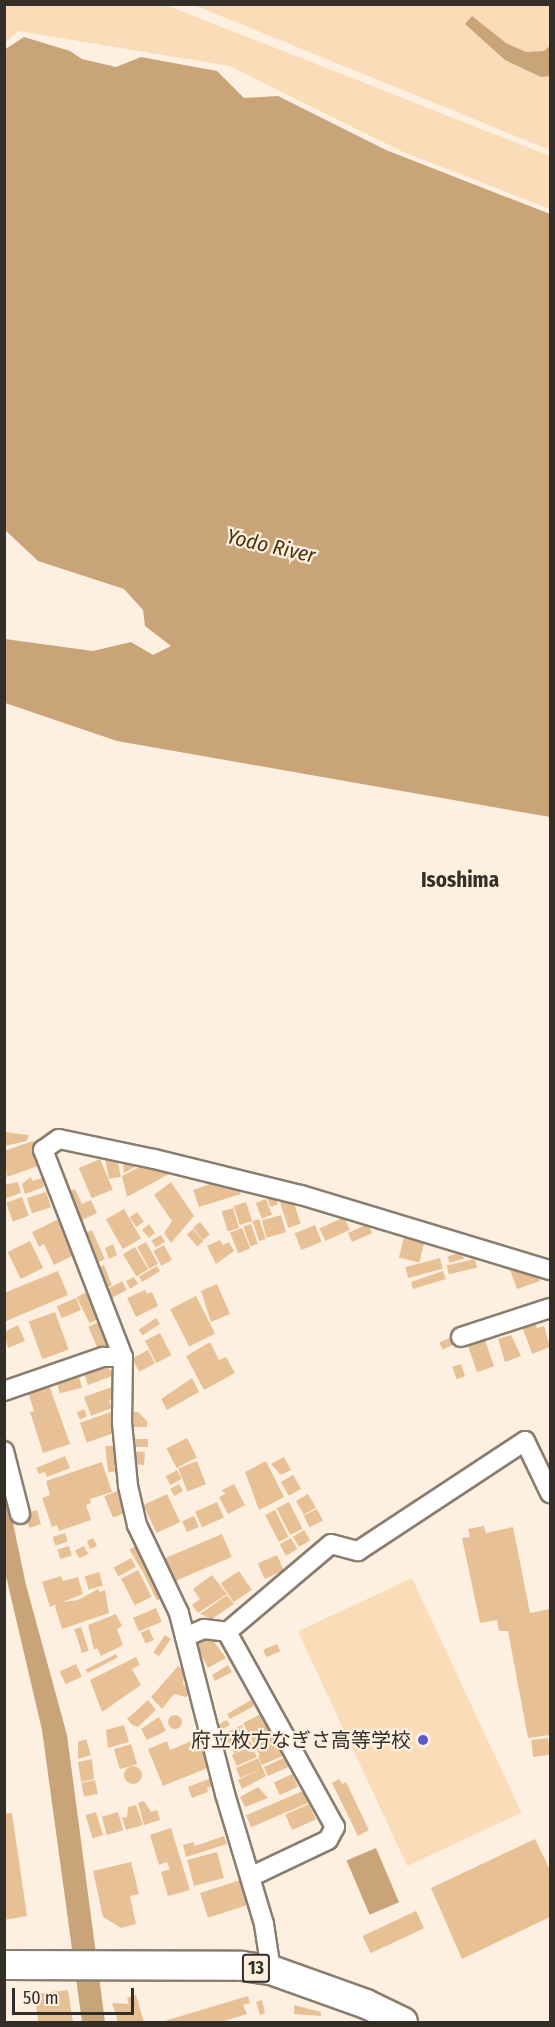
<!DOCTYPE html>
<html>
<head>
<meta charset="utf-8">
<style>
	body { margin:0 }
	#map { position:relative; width:555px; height:2027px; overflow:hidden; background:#fef0e1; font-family:"Fira Sans Condensed","Noto Sans JP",sans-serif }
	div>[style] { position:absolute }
	.green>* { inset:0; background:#fadcb9; transform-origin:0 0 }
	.water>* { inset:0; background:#c9a479; transform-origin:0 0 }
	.building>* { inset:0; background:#e7c195; transform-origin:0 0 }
	.round { border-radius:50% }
	.roads { filter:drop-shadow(2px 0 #897d6f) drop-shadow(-2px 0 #897d6f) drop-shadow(0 2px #897d6f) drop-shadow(0 -2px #897d6f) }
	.street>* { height:18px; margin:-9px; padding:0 9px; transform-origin:9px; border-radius:9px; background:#fff }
	.primary>* { height:28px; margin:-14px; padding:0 14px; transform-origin:14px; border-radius:14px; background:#fff }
	.dots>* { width:16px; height:16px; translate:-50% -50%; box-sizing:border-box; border:3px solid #fef0e1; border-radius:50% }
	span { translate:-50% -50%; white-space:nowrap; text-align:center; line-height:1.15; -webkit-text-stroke:4.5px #fef0e1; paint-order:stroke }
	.shield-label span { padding:2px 4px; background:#fef0e1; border:2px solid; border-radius:4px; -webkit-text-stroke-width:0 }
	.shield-label { font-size:18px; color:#332e28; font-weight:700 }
	.poi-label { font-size:20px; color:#332e28 }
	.right { translate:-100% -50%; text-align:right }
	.water-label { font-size:21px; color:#4c310f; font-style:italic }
	.neighbourhood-label { font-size:21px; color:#332e28; font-weight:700 }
	.frame { position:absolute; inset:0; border:6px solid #332e28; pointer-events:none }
	.scale { position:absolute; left:12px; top:1988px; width:122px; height:27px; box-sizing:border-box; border:3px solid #332e28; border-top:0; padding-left:8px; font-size:18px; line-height:21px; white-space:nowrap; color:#332e28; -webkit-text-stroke:4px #fef0e1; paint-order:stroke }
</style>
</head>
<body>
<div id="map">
	<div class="green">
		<div style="clip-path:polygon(5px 4px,166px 5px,550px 156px,550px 209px,403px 152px,230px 66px,18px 31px,5px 43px)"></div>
		<div style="clip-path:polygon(193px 5px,550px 5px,550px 150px,243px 25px)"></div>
		<div style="left:412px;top:1578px;width:259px;height:126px;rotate:65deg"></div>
	</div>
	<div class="water">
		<div style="clip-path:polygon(472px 16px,506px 43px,526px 52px,544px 51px,550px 46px,550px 76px,541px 77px,505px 60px,465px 24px)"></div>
		<div style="clip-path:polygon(24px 37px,70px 51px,82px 59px,116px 67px,141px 57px,217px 71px,244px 98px,278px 96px,386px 150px,550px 214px,550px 817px,117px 741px,5px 703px,5px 639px,93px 651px,131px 642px,153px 655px,171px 646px,145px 626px,143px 610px,124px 589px,38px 561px,5px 530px,4px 50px)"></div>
		<div style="clip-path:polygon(4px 1480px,26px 1585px,67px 1735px,105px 2022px,82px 2022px,42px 1730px,5px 1572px)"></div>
		<div style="left:376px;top:1848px;width:59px;height:32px;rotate:67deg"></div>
	</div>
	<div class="building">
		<div style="clip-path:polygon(4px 1132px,29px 1135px,27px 1141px,4px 1146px)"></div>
		<div style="clip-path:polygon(33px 1141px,41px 1165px,7px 1177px,4px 1151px)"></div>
		<div style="left:117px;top:1157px;width:20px;height:12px;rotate:79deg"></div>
		<div style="left:100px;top:1159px;width:33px;height:23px;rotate:67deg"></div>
		<div style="clip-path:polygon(132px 1159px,142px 1163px,124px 1173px,123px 1164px)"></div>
		<div style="clip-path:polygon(148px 1162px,163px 1163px,169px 1174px,127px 1197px,122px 1176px)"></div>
		<div style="clip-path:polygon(31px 1177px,32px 1181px,42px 1178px,44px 1187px,25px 1194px,22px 1184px)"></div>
		<div style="clip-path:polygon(235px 1180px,241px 1194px,199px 1207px,193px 1190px,215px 1182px,217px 1187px)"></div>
		<div style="clip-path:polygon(18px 1182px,21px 1193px,4px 1199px,4px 1185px)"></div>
		<div style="clip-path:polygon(171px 1182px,194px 1216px,171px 1243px,164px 1233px,172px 1221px,154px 1195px)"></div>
		<div style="clip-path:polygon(75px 1189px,82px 1204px,91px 1200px,97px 1213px,76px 1223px,63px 1194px)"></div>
		<div style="left:46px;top:1192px;width:16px;height:20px;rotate:72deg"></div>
		<div style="left:274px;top:1193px;width:12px;height:8px;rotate:70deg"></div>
		<div style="left:22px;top:1197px;width:20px;height:17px;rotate:70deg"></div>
		<div style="left:292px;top:1197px;width:28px;height:13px;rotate:72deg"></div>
		<div style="left:266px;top:1199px;width:17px;height:11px;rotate:69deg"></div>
		<div style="left:246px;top:1202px;width:20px;height:13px;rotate:72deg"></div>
		<div style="left:233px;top:1208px;width:21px;height:12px;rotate:73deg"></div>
		<div style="left:124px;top:1209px;width:34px;height:21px;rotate:60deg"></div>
		<div style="left:137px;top:1212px;width:12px;height:9px;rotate:55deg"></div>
		<div style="left:281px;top:1215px;width:18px;height:20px;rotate:74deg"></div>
		<div style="left:344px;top:1217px;width:14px;height:27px;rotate:65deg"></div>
		<div style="clip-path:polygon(59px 1219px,76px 1254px,54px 1265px,44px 1244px,39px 1247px,32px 1232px)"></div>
		<div style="left:259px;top:1219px;width:21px;height:7px;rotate:71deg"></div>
		<div style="left:200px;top:1222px;width:16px;height:9px;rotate:52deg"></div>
		<div style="clip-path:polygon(149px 1224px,155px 1233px,149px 1238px,142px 1230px)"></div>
		<div style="left:251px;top:1224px;width:21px;height:8px;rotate:71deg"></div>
		<div style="left:368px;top:1224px;width:10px;height:22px;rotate:66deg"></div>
		<div style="left:315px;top:1225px;width:18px;height:22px;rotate:68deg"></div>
		<div style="left:242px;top:1228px;width:22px;height:13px;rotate:68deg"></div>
		<div style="left:193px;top:1229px;width:16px;height:8px;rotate:50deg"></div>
		<div style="left:92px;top:1230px;width:32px;height:14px;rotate:66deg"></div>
		<div style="left:161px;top:1235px;width:8px;height:11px;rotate:60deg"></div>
		<div style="left:404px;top:1237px;width:21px;height:21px;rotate:14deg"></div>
		<div style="clip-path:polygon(220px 1240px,223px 1245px,229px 1242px,234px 1251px,216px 1264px,207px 1246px)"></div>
		<div style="left:30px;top:1241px;width:30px;height:25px;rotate:64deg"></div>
		<div style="left:146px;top:1242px;width:25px;height:10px;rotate:61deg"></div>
		<div style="clip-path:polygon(113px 1244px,117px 1255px,109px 1259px,105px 1248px)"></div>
		<div style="left:164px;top:1245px;width:17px;height:12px;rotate:62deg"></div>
		<div style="left:135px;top:1247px;width:26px;height:14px;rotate:59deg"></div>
		<div style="left:462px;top:1252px;width:7px;height:15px;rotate:74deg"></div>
		<div style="left:440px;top:1258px;width:11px;height:36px;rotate:75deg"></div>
		<div style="left:475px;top:1259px;width:9px;height:29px;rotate:77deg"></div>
		<div style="left:104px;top:1265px;width:22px;height:12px;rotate:69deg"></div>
		<div style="left:157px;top:1266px;width:6px;height:21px;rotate:59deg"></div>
		<div style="clip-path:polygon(518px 1268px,536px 1270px,540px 1281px,517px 1289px,510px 1270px)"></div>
		<div style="clip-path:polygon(58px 1271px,68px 1295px,4px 1322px,4px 1293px)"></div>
		<div style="clip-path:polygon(443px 1271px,446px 1279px,413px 1289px,411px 1282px)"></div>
		<div style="clip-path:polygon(134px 1277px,138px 1284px,130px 1289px,126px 1281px)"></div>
		<div style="left:122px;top:1281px;width:10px;height:21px;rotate:61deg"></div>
		<div style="clip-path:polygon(217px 1284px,230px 1314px,211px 1322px,201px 1291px)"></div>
		<div style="clip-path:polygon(145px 1290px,147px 1294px,152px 1292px,158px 1306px,136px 1317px,127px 1298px)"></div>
		<div style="left:89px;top:1291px;width:29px;height:14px;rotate:63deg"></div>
		<div style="left:196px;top:1296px;width:42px;height:29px;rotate:63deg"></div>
		<div style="left:76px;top:1298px;width:13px;height:21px;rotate:67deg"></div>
		<div style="left:55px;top:1312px;width:40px;height:28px;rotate:70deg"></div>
		<div style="left:156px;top:1318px;width:7px;height:21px;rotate:56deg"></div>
		<div style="left:104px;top:1320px;width:26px;height:17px;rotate:67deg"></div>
		<div style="clip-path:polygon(534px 1321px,537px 1328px,544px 1326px,550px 1347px,532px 1354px,522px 1326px)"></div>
		<div style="clip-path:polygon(18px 1325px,25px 1341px,8px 1348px,4px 1332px)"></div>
		<div style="left:160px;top:1333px;width:25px;height:17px;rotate:63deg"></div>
		<div style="clip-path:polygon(511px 1335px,521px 1356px,505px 1362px,498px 1339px)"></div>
		<div style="left:454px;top:1336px;width:8px;height:16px;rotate:67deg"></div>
		<div style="left:484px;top:1337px;width:31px;height:18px;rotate:71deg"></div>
		<div style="clip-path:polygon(210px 1342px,219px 1360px,226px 1357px,235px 1373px,204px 1390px,186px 1356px)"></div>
		<div style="left:148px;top:1350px;width:15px;height:18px;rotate:62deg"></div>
		<div style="clip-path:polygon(103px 1362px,115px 1375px,88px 1385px,83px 1370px)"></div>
		<div style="left:461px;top:1364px;width:13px;height:9px;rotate:72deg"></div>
		<div style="left:79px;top:1376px;width:12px;height:23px;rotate:76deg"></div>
		<div style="clip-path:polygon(192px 1378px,199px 1392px,167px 1410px,161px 1399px)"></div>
		<div style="clip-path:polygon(48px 1382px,70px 1444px,43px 1453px,30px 1412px,34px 1411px,27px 1389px)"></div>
		<div style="clip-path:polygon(112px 1387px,116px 1398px,109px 1400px,112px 1408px,91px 1416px,84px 1397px)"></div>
		<div style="left:84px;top:1409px;width:8px;height:8px;rotate:67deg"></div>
		<div style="left:111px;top:1412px;width:21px;height:33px;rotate:71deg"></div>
		<div style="clip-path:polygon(130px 1412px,138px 1412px,147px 1421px,147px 1427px,130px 1427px)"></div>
		<div style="left:187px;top:1438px;width:22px;height:23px;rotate:63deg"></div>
		<div style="left:131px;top:1439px;width:17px;height:8px"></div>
		<div style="left:117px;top:1445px;width:26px;height:12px;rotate:83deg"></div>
		<div style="left:132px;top:1451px;width:13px;height:13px;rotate:4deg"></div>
		<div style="clip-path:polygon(65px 1456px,70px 1468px,47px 1477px,45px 1472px,39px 1474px,36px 1468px)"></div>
		<div style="clip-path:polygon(284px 1457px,291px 1470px,281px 1475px,271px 1464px)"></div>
		<div style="left:197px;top:1461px;width:25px;height:20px;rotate:69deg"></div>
		<div style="clip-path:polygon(266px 1461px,284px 1497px,259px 1510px,245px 1472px)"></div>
		<div style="clip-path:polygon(102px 1462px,112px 1492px,90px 1499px,91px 1503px,86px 1505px,91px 1520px,59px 1531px,57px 1525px,52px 1527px,42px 1498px,50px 1495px,46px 1481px)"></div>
		<div style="left:177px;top:1470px;width:10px;height:13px;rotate:61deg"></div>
		<div style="left:293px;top:1475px;width:16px;height:14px;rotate:60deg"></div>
		<div style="left:179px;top:1484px;width:8px;height:10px;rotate:60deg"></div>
		<div style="clip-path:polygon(234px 1484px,245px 1505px,228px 1514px,219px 1497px,225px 1494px,222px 1490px)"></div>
		<div style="left:117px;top:1491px;width:23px;height:14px;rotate:67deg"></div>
		<div style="left:167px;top:1494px;width:31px;height:26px;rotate:65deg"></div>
		<div style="left:308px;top:1494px;width:16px;height:14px;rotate:60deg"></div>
		<div style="left:217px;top:1502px;width:17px;height:24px;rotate:66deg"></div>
		<div style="left:289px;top:1502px;width:30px;height:14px;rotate:63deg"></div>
		<div style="left:317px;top:1509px;width:13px;height:15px;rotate:63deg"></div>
		<div style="clip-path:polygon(37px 1510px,41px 1524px,29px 1528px,26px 1513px)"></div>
		<div style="left:275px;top:1510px;width:30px;height:11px;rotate:63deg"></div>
		<div style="left:194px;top:1516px;width:12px;height:13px;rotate:66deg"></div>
		<div style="clip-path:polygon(484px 1526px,486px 1533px,513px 1527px,530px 1613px,550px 1609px,550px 1735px,528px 1738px,508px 1631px,499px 1631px,497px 1620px,480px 1623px,462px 1538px,470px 1537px,468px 1529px)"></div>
		<div style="left:304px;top:1530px;width:12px;height:13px;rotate:59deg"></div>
		<div style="left:65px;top:1533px;width:9px;height:13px;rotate:72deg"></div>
		<div style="left:222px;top:1534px;width:25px;height:64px;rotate:67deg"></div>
		<div style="clip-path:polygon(93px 1538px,97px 1546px,90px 1549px,87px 1541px)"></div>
		<div style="left:291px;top:1538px;width:13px;height:13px;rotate:61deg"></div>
		<div style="left:139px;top:1544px;width:24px;height:11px;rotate:60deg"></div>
		<div style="left:69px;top:1546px;width:10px;height:12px;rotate:73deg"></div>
		<div style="left:84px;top:1546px;width:9px;height:10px;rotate:63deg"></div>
		<div style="left:277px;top:1555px;width:17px;height:21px;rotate:66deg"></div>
		<div style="left:131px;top:1558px;width:10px;height:20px;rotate:61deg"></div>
		<div style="left:150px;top:1566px;width:34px;height:9px;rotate:64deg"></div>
		<div style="left:138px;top:1570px;width:30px;height:19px;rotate:63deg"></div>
		<div style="left:239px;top:1571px;width:23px;height:22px;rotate:56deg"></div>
		<div style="left:99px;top:1572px;width:14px;height:15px;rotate:73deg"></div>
		<div style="clip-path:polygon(212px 1575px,227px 1594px,198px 1613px,192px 1605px,200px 1599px,193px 1589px)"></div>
		<div style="clip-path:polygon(61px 1576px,63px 1581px,78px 1577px,83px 1594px,50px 1607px,42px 1582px)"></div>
		<div style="clip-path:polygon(98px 1589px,100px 1592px,105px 1590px,109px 1613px,62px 1629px,55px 1607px,57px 1603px,78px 1600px)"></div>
		<div style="clip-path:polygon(227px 1595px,234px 1604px,212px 1619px,200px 1614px)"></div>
		<div style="left:156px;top:1608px;width:15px;height:25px;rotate:67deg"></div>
		<div style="clip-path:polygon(116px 1614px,122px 1626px,117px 1629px,123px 1645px,101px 1656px,97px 1648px,94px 1650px,88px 1625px)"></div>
		<div style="left:81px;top:1627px;width:25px;height:7px;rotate:72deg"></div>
		<div style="left:149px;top:1629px;width:12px;height:9px;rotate:66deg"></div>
		<div style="left:165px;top:1635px;width:7px;height:21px;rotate:34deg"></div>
		<div style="clip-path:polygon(209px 1635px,226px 1658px,208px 1668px,195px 1643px)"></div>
		<div style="left:277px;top:1644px;width:8px;height:15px;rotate:67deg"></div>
		<div style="left:116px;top:1654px;width:4px;height:34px;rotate:63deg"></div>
		<div style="clip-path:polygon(136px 1657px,140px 1665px,132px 1669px,141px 1685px,102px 1712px,90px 1680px)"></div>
		<div style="left:76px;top:1664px;width:14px;height:18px;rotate:65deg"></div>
		<div style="clip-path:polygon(228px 1665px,232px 1672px,215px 1681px,212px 1675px)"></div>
		<div style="clip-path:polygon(178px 1666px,185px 1672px,183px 1684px,191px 1691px,186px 1697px,174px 1694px,162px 1709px,151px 1697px)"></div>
		<div style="clip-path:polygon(148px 1700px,156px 1710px,138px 1727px,132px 1725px,127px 1719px)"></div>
		<div style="clip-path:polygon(251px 1700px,254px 1706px,230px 1719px,227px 1714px)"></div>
		<div style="left:261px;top:1714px;width:37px;height:20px;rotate:63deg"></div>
		<div class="round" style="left:168px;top:1715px;width:14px;height:14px"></div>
		<div style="clip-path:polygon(159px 1717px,166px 1731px,147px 1740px,141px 1729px)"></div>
		<div style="clip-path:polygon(227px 1720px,230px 1725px,219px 1731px,217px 1725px)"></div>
		<div style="clip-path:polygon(124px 1725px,129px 1742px,108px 1748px,106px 1730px)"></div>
		<div style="left:242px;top:1725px;width:22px;height:20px;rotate:63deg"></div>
		<div style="clip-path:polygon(199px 1738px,210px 1767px,163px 1786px,148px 1749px,167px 1741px,170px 1750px)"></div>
		<div style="left:548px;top:1738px;width:17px;height:17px;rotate:83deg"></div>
		<div style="clip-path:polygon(86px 1739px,91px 1755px,78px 1759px,78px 1742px)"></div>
		<div style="left:131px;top:1744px;width:21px;height:18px;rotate:73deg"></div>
		<div style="left:252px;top:1746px;width:12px;height:22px;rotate:66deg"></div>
		<div style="left:278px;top:1747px;width:10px;height:22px;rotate:66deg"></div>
		<div style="clip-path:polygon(258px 1758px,266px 1776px,242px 1789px,238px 1780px,260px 1769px,240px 1778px,236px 1768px)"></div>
		<div style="left:284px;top:1758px;width:10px;height:22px;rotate:66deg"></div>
		<div style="clip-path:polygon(92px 1759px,94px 1779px,81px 1782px,78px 1762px)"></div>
		<div class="round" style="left:124px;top:1766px;width:18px;height:18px"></div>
		<div style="left:292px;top:1774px;width:14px;height:20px;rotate:65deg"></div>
		<div style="clip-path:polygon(211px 1778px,214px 1785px,207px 1788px,208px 1792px,192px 1798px,188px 1787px)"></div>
		<div style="clip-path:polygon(339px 1779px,342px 1784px,346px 1782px,369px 1830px,358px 1836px,332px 1783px)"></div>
		<div style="left:95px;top:1780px;width:14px;height:14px;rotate:78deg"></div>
		<div style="clip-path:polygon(258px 1787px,268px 1798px,245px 1807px,240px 1797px)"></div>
		<div style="left:303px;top:1791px;width:13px;height:62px;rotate:67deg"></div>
		<div style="clip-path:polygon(144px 1801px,151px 1812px,157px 1810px,160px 1820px,144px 1825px,138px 1803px)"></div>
		<div style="left:309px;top:1804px;width:17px;height:26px;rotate:66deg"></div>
		<div style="clip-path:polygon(136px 1805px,143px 1825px,126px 1830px,122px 1818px,127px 1817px,128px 1807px)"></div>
		<div style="left:96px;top:1812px;width:24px;height:11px;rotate:73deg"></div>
		<div style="left:118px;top:1812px;width:19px;height:17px;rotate:74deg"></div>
		<div style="clip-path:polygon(12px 1813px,27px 1916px,4px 1920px,4px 1814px)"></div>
		<div style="clip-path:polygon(171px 1828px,190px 1890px,168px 1896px,161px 1872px,170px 1869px,167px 1862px,159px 1865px,150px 1835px)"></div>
		<div style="clip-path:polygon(224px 1836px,227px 1844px,186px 1857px,183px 1845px,193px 1842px,195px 1846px)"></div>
		<div style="clip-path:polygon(535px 1839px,550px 1870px,550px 1917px,462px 1959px,431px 1888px)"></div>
		<div style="left:217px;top:1852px;width:27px;height:31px;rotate:75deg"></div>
		<div style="clip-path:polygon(131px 1862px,139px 1894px,130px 1896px,136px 1924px,121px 1928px,103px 1917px,93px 1871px)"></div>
		<div style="left:240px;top:1880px;width:26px;height:42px;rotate:72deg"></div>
		<div style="left:416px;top:1911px;width:19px;height:59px;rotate:65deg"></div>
		<div style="clip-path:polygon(68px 1990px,73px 2022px,38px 2022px,35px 1994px)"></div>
		<div style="clip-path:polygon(136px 1995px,144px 2022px,118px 2022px,112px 2003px,129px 2004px,127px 1998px)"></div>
		<div style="clip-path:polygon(248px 1996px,250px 2003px,243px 2005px,247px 2014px,221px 2022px,161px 2022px)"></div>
		<div style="clip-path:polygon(262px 2000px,265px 2013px,260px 2015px,256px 2002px)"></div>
		<div style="clip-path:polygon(294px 2005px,321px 2012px,321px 2016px,294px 2014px)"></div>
	</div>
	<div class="roads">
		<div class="street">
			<div style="left:461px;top:1337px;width:94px;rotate:-18deg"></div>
			<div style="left:4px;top:1391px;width:105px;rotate:-19deg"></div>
			<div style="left:103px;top:1357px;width:20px"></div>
			<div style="left:4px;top:1451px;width:65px;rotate:75.7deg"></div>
			<div style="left:185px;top:1637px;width:21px;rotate:-23deg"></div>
			<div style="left:204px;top:1629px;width:23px;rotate:7deg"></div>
			<div style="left:250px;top:1877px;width:86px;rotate:-25.4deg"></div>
			<div style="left:328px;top:1840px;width:15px;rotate:-62deg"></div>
			<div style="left:335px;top:1827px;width:223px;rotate:-119deg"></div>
			<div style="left:227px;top:1632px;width:136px;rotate:-40.2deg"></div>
			<div style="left:331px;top:1544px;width:28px;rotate:15deg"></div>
			<div style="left:358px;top:1551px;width:200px;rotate:-33.4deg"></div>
			<div style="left:525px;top:1441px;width:58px;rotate:64.3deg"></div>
			<div style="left:271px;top:1970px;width:47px;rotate:-98.7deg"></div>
			<div style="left:264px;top:1924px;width:136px;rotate:-106.7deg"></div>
			<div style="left:225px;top:1794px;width:187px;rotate:-104.3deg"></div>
			<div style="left:179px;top:1613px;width:98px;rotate:-115.5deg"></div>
			<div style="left:137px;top:1525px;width:40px;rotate:-103deg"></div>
			<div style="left:128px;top:1486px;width:64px;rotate:-95.4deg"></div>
			<div style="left:122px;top:1422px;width:65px;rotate:-89.1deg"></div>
			<div style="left:123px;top:1357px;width:222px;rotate:-111.1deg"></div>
			<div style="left:43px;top:1150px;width:19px;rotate:-35deg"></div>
			<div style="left:59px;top:1139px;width:97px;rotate:11.9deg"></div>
			<div style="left:154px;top:1159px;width:151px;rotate:13.8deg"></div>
			<div style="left:301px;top:1195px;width:260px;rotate:16.8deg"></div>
		</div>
		<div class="primary">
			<div style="left:4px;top:1965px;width:238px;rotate:0.2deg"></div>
			<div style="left:242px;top:1966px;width:29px;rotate:8deg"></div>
			<div style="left:271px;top:1970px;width:101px;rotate:19.7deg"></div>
			<div style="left:366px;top:2004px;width:41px;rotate:25.9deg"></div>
		</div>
	</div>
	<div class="dots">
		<div style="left:423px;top:1740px;background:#5d58d0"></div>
	</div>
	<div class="shield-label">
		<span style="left:256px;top:1968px">13</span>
	</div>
	<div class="poi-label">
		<span class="right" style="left:411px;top:1740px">府立枚方なぎさ高等学校</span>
	</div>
	<div class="water-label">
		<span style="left:271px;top:546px;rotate:13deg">Yodo River</span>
	</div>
	<div class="neighbourhood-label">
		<span style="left:460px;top:880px">Isoshima</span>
	</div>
	<div class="frame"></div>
	<div class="scale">50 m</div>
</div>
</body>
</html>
